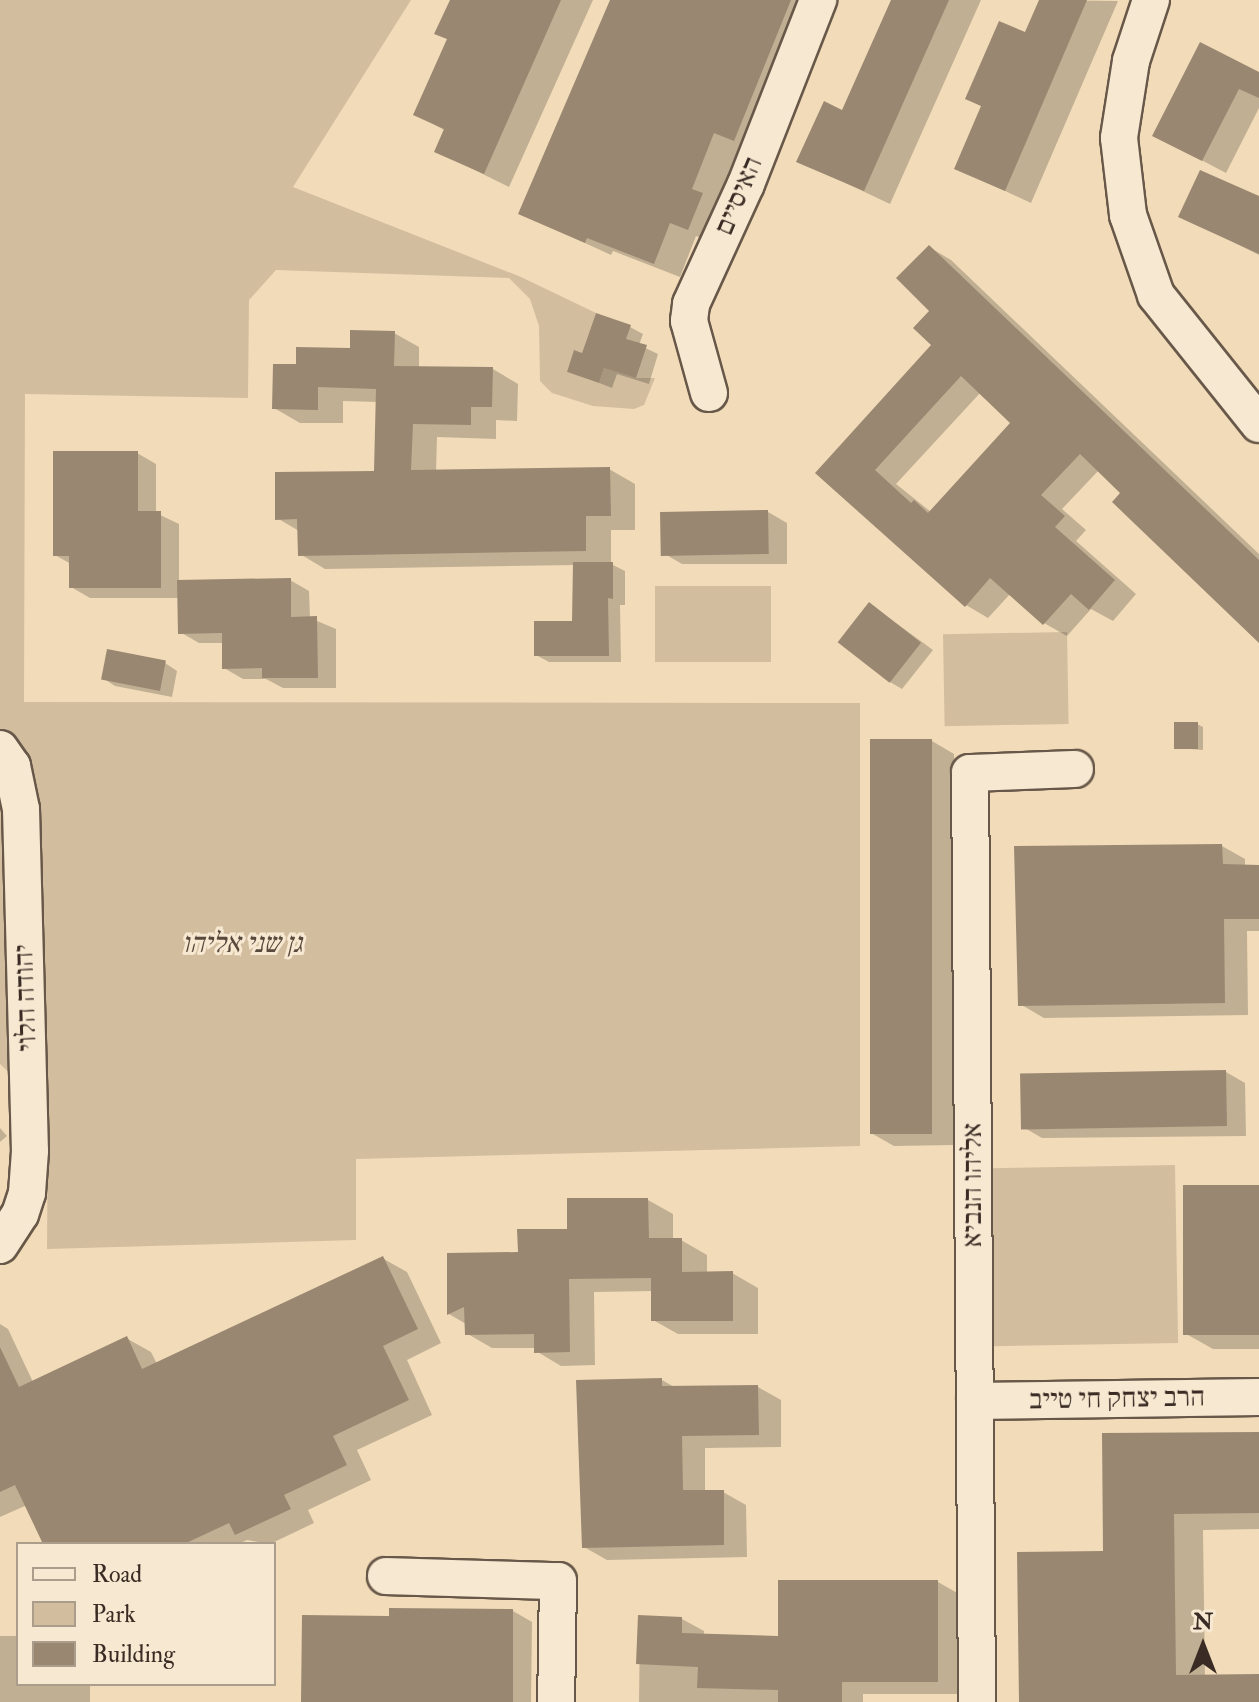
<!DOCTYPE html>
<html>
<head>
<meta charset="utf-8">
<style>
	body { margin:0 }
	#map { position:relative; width:1259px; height:1702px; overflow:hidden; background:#f2dbb8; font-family:"IM FELL Double Pica","Frank Ruhl Libre",serif }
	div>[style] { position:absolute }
	.green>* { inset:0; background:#d3bd9f; transform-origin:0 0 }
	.shadow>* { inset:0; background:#0003 }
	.building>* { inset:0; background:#9a8771; transform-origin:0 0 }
	.roads { filter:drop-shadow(2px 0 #685849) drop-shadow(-2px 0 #685849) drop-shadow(0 2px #685849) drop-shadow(0 -2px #685849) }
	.minor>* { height:36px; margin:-18px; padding:0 18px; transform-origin:18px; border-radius:18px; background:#f7e8d1 }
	span { translate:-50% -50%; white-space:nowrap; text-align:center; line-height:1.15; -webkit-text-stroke:6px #f7e8d1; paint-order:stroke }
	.street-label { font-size:28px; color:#3a2c24 }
	.park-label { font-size:28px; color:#59493d; font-style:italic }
	.legend { position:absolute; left:16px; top:1542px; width:260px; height:144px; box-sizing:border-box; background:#f7e8d1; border:2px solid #ab9d8c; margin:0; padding:10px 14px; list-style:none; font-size:24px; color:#3a2c24 }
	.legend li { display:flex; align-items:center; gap:16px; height:40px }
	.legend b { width:40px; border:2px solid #ab9d8c }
	.north { position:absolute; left:1163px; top:1606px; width:80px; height:80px; -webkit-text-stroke:6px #f7e8d1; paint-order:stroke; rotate:0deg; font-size:22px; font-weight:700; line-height:32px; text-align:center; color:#3a2c24 }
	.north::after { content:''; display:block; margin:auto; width:28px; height:36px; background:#3a2c24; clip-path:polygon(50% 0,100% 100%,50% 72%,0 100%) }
</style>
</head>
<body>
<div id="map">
	<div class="green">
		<div style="clip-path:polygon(0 0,411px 0,293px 187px,521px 277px,596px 313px,582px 353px,567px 372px,599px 383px,604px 368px,636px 378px,655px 378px,644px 405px,634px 409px,593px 406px,552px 393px,540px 381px,539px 326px,530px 299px,509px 278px,276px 270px,249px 300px,248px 398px,25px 394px,24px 702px,860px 703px,860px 1146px,356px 1159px,356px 1240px,47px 1249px,48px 1109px,0 1064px)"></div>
		<div style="left:655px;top:586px;width:116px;height:76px"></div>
		<div style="left:1067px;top:632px;width:92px;height:124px;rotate:89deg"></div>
		<div style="left:1175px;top:1165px;width:178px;height:184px;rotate:89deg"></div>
	</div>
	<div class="shadow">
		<div style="clip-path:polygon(452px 0,593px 0,509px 187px,436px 151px,446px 131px,415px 114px,449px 40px)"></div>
		<div style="clip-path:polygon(612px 0,822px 0,760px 153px,740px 145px,717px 203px,727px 209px,714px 243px,696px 236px,680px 277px,613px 251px,611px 255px,520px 213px)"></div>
		<div style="clip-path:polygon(893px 0,981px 0,890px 204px,799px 161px,843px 112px)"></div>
		<div style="clip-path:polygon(1041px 0,1118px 1px,1031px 203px,956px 168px,983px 107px,967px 98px,1026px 35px)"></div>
		<div style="clip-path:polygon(1259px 74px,1259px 108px,1226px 173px,1154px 135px)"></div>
		<div style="clip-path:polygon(1259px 199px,1259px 255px,1181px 216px)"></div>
		<div style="clip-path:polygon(evenodd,929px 247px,951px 260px,1259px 554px,1259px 640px,1099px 470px,1062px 509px,1086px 530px,1076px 541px,1136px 594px,1113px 621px,1091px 609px,1067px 636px,1044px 623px,1011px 593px,988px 618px,966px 605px,817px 473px,933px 345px,929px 247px,981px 392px,1013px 423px,931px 512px,896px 484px,981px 392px)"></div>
		<div style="clip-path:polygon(630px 327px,643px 334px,639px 345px,658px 354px,649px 384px,617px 374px,612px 388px,569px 371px,584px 356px)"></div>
		<div style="clip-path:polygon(394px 333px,419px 347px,419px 368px,493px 369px,518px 384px,517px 421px,496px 420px,496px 439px,437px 437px,436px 472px,609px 469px,635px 484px,635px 530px,611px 530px,611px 564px,625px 571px,625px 605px,620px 605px,621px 662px,549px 662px,536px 655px,574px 623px,575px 565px,325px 569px,300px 554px,299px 531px,277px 518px,376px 473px,378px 402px,343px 401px,343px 423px,300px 423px,274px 408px,298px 366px)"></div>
		<div style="clip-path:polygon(137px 453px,156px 464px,156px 513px,179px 524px,179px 582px,290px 580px,309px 591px,310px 618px,336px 629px,336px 688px,283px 688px,266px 679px,243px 679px,224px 668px,224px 643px,199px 643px,180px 632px,179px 598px,90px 598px,71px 587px,71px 564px,55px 555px)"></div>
		<div style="clip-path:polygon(768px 512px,787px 523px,787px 564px,682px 564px,663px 553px)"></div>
		<div style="clip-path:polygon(870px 604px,933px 650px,902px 689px,890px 682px)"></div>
		<div style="clip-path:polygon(165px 663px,177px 671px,172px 697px,115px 686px,103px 678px)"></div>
		<div style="clip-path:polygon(1197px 724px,1203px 727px,1203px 750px,1177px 748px)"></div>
		<div style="clip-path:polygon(932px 741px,954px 754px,954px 1145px,894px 1146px,871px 1133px)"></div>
		<div style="clip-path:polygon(1222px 846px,1245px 859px,1245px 867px,1259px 867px,1259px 931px,1247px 931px,1248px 1015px,1044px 1018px,1020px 1004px)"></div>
		<div style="clip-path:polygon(1226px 1072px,1245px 1083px,1246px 1136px,1042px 1138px,1023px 1127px)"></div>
		<div style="clip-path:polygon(0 1128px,7px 1136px,0 1142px)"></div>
		<div style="clip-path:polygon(1259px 1187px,1259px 1349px,1213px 1349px,1188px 1335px)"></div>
		<div style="clip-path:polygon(648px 1200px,673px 1214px,673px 1240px,681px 1240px,707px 1255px,707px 1273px,732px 1273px,758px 1288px,758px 1334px,678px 1334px,653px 1320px,653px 1291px,594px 1292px,595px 1365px,561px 1366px,536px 1351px,536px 1348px,492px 1348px,466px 1333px,466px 1324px,449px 1314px,520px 1254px)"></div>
		<div style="clip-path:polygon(382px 1258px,407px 1272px,441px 1343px,407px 1360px,432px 1415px,357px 1450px,371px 1480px,308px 1510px,314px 1523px,270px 1544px,247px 1540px,238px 1544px,46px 1544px,27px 1505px,0 1517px,0 1324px,8px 1329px,33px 1382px,126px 1338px,151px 1352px,157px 1364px)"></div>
		<div style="clip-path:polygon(662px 1380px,676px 1388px,758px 1387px,781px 1400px,781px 1447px,705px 1448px,705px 1492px,723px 1492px,746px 1505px,747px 1557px,607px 1560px,584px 1547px)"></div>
		<div style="clip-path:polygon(1259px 1434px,1259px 1529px,1203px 1530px,1205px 1677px,1259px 1676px,1259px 1702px,1020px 1702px,1105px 1553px)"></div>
		<div style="clip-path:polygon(938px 1582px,959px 1594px,959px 1694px,863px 1694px,863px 1702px,639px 1702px,640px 1617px,682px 1619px,704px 1631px,704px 1636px,780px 1638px)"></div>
		<div style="clip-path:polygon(513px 1611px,532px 1622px,531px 1702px,303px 1702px,391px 1618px)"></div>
		<div style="clip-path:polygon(0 1636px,18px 1636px,18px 1684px,90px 1684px,90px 1702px,0 1702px)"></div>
	</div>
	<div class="building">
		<div style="clip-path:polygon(450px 0,561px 0,484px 174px,434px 152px,444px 129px,413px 115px,447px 39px,434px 34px)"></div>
		<div style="clip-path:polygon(610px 0,791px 0,734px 141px,714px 133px,692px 189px,703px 193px,688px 230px,670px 223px,654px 264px,587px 238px,585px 243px,518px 214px)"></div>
		<div style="clip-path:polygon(891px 0,949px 0,864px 191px,796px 162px,824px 101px,842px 110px)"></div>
		<div style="clip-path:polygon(1039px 0,1087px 0,1005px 191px,954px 169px,981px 106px,965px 99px,999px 21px,1025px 32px)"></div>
		<div style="clip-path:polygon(1200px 42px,1259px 72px,1259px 98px,1239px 89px,1202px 161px,1152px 136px)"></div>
		<div style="clip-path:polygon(1200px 170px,1259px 196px,1259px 254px,1178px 217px)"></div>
		<div style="clip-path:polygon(evenodd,929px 245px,1259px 560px,1259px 643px,1112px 502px,1120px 493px,1080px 454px,1041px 495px,1065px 516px,1055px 527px,1115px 580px,1089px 610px,1071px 594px,1043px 625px,990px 578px,965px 607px,815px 473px,931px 345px,913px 328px,929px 311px,896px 278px,929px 245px,961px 376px,1010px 423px,928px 513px,914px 500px,911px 503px,875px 470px,961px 376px)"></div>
		<div style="clip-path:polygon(596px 313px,631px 325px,626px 339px,647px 345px,636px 378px,604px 368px,599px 383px,567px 372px,574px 350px,582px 353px)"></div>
		<div style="clip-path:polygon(350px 330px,395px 331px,394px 366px,493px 367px,492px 407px,471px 407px,471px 425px,413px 424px,411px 470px,610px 467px,611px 516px,586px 516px,586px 551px,298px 556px,297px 519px,275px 520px,275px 472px,374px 471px,376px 389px,318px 387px,318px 410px,272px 409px,273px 364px,296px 364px,296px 347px,350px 348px)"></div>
		<div style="clip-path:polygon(53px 451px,138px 451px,138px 511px,161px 511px,161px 588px,69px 588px,69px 556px,53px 556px)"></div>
		<div style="left:768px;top:510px;width:44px;height:108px;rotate:89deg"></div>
		<div style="clip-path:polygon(573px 562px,613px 562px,613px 599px,608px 598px,609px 656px,534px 656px,534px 621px,572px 621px)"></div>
		<div style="clip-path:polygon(291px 578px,291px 617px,317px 616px,318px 678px,262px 678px,262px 668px,222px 669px,222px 633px,178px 634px,177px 580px)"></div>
		<div style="left:869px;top:602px;width:66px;height:51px;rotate:38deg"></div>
		<div style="left:107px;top:649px;width:60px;height:31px;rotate:11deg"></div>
		<div style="left:1174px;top:722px;width:24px;height:27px"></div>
		<div style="left:870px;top:739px;width:62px;height:395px"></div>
		<div style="clip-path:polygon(1222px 844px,1223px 864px,1259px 865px,1259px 919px,1224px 919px,1225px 1003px,1018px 1006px,1014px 846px)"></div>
		<div style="left:1226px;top:1070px;width:56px;height:206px;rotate:89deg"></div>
		<div style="left:1259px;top:1185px;width:150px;height:76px;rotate:90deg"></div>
		<div style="clip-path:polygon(567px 1198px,648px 1198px,649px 1238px,682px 1238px,682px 1272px,733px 1271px,733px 1321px,651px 1321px,651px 1278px,569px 1279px,570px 1352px,534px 1353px,534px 1334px,465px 1335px,464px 1307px,447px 1315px,447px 1253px,518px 1252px,517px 1229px,567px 1229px)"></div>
		<div style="clip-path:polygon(383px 1256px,418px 1329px,383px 1346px,409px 1400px,333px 1436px,347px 1465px,284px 1495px,291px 1509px,235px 1535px,229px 1523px,184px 1544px,43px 1544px,15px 1485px,0 1492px,0 1347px,19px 1387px,127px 1336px,142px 1369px)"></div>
		<div style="clip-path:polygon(662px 1378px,662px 1386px,758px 1385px,759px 1435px,682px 1436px,683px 1490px,724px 1490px,724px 1545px,582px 1548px,576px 1380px)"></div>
		<div style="clip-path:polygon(1259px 1432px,1259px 1513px,1174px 1514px,1176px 1675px,1259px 1674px,1259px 1702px,1019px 1702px,1017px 1552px,1103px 1551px,1102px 1433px)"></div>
		<div style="clip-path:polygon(778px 1580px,938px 1580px,938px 1682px,842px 1682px,842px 1702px,778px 1702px,778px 1690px,697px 1688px,698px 1667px,636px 1664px,638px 1615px,682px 1617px,682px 1633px,778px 1636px)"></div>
		<div style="clip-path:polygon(389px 1608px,513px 1609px,513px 1702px,301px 1702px,302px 1615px,389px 1616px)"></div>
	</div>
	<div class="roads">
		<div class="minor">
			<div style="left:1151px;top:0;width:64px;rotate:108.2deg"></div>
			<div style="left:1131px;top:61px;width:78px;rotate:98.9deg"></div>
			<div style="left:1119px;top:138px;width:78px;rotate:83.3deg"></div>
			<div style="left:1128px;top:215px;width:85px;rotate:70.7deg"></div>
			<div style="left:1156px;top:295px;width:165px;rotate:51.4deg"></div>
			<div style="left:709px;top:393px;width:75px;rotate:-105.5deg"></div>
			<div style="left:689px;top:321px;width:17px;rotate:-83deg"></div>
			<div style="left:691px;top:304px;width:132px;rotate:-65.4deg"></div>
			<div style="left:746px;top:184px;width:198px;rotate:-68.6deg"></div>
			<div style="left:0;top:749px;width:21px;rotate:55deg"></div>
			<div style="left:12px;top:766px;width:44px;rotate:78.2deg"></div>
			<div style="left:21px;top:809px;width:342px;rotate:88.5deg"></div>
			<div style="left:30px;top:1151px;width:42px;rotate:94.1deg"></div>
			<div style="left:27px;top:1193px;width:22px;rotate:108deg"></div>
			<div style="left:20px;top:1214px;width:37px;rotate:123deg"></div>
			<div style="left:975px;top:1401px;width:284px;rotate:-0.8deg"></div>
			<div style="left:386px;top:1576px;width:172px;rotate:1.7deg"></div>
			<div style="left:558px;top:1581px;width:121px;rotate:90.9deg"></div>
			<div style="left:977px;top:1702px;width:929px;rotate:-90.43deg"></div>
			<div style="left:970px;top:773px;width:105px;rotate:-2.2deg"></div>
		</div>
	</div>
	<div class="street-label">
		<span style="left:739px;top:196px;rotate:-67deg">האיסיים</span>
		<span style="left:26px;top:998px;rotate:-92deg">יהודה הלוי</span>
		<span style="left:973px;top:1185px;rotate:-90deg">אליהו הנביא</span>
		<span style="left:1117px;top:1399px;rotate:-1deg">הרב יצחק חי טייב</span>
	</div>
	<div class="park-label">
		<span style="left:242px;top:944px">גן שני אליהו</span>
	</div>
	<ul class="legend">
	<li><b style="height:10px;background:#f7e8d1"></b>Road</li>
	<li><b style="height:22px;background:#d3bd9f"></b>Park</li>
	<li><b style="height:22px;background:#9a8771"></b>Building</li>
	</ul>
	<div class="north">N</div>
</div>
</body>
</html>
